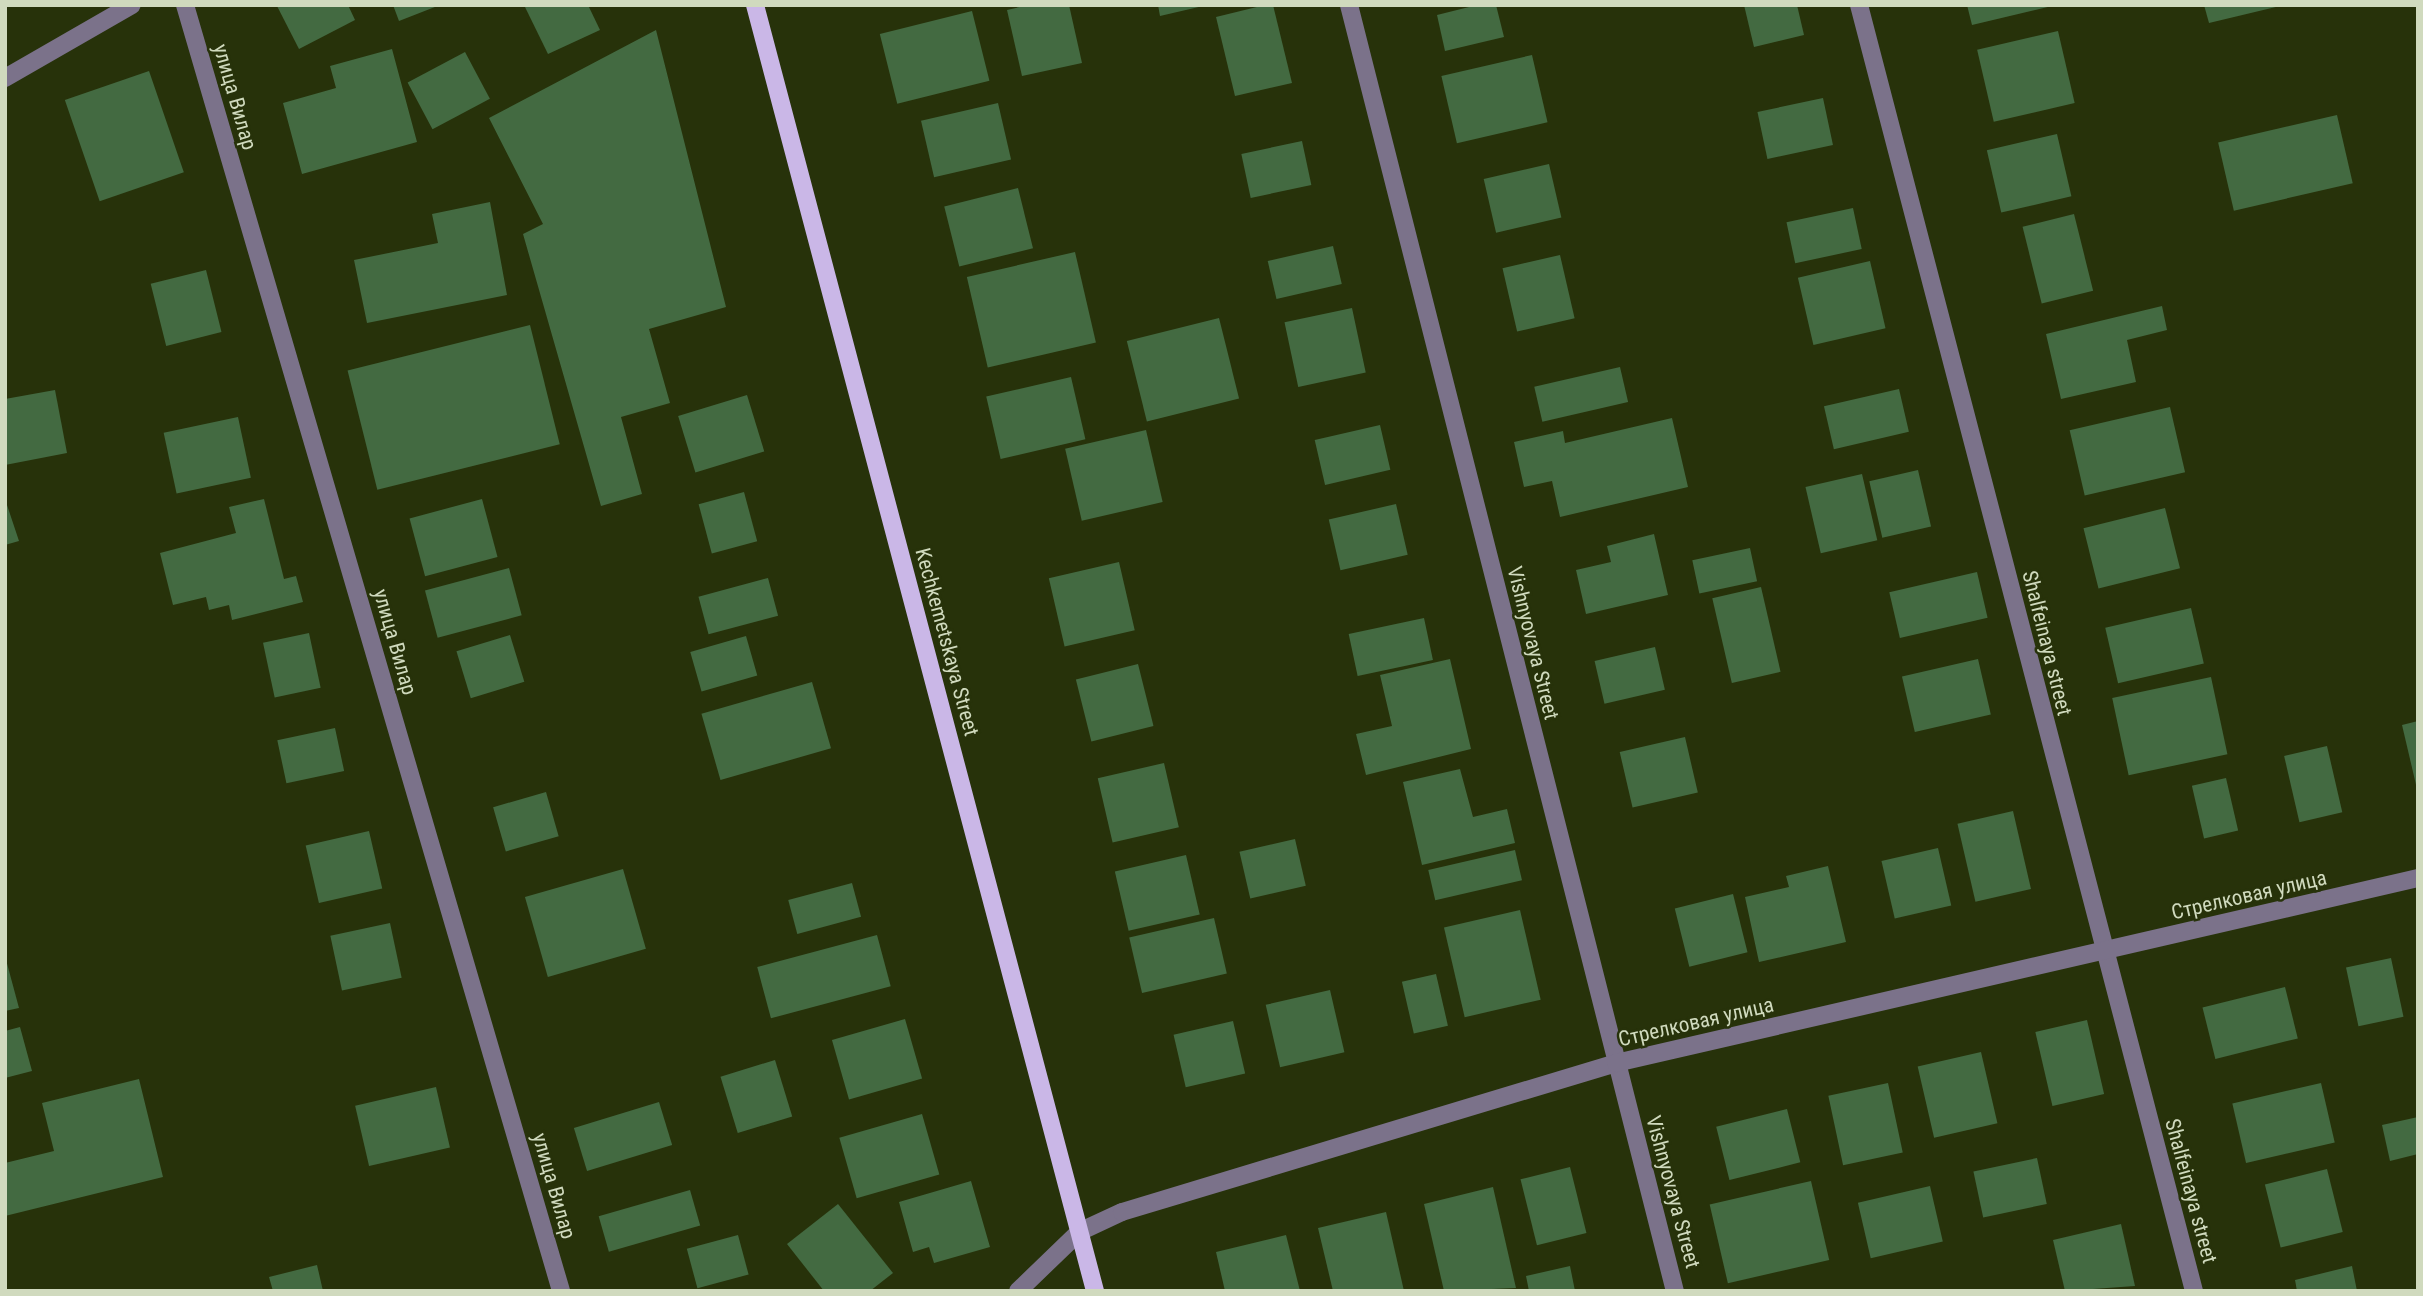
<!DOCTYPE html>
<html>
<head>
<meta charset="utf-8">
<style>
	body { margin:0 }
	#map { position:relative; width:2423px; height:1296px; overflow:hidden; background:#27320a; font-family:"Roboto Condensed",sans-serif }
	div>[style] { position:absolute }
	.building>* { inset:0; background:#436a41; transform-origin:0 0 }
	.minor>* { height:18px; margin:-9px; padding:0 9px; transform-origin:9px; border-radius:9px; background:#7b728a }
	.major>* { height:18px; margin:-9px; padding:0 9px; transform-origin:9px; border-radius:9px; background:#cab7e7 }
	span { translate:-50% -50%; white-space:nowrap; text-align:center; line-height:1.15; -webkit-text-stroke:5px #27320a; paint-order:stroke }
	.street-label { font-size:21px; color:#d0dabe }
	.frame { position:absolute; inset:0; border:7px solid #d0dabe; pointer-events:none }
</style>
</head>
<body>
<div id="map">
	<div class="building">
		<div style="clip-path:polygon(348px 5px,355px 20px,299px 49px,277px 6px)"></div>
		<div style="clip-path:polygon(393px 5px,440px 5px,399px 21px)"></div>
		<div style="clip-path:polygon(524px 5px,588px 5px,600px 30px,548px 54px)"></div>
		<div style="clip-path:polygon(1028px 5px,1069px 5px,1082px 63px,1022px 76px,1007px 10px)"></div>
		<div style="clip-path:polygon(1158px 5px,1203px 5px,1203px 6px,1160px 16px)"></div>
		<div style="clip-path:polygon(1265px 5px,1273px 5px,1292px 83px,1235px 96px,1216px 17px)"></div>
		<div style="clip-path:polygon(1477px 5px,1496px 5px,1504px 37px,1445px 51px,1437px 15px)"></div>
		<div style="clip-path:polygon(1744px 5px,1797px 5px,1804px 35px,1754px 47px)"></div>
		<div style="clip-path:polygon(1967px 5px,2052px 5px,2052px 6px,1972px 25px)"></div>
		<div style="clip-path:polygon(2204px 5px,2280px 5px,2280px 6px,2209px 23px)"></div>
		<div style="left:972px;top:11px;width:72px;height:95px;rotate:76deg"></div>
		<div style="clip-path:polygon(656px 30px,726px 307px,649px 329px,670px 403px,621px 417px,642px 494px,601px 506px,523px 234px,543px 224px,489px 118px)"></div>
		<div style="left:2058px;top:31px;width:74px;height:83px;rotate:77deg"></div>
		<div style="clip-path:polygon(392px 49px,417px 142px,302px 174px,283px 103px,336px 88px,330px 66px)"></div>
		<div style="left:465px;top:52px;width:53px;height:65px;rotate:62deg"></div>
		<div style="left:1532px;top:55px;width:69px;height:93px;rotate:77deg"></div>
		<div style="left:149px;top:71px;width:107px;height:89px;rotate:71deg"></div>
		<div style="left:1823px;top:98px;width:48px;height:67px;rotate:78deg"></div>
		<div style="left:998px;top:103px;width:58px;height:79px;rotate:77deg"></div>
		<div style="left:2337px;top:115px;width:70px;height:122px;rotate:77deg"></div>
		<div style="left:2057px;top:134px;width:64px;height:72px;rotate:77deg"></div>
		<div style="left:1302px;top:141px;width:45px;height:62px;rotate:78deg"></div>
		<div style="left:1549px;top:164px;width:55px;height:67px;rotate:77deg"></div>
		<div style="left:1018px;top:188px;width:62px;height:76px;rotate:76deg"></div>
		<div style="clip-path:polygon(490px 202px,507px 295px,367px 323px,354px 260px,438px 243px,432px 214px)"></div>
		<div style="left:1853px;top:208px;width:42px;height:68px;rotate:78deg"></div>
		<div style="left:2074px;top:214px;width:79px;height:53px;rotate:76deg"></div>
		<div style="left:1333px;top:246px;width:39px;height:67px;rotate:77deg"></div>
		<div style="left:1075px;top:252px;width:93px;height:111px;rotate:77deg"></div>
		<div style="left:1560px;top:255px;width:65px;height:59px;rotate:77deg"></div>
		<div style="left:1870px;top:261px;width:69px;height:74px;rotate:77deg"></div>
		<div style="left:206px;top:270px;width:64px;height:57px;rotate:76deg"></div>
		<div style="clip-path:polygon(2162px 306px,2167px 330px,2127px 340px,2136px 382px,2061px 399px,2046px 334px)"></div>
		<div style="left:1352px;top:308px;width:66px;height:69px;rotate:78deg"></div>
		<div style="left:1219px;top:318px;width:83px;height:95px;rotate:76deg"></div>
		<div style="left:530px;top:325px;width:123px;height:188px;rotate:76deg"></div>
		<div style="left:1620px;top:367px;width:36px;height:88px;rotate:77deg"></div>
		<div style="left:1071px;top:377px;width:64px;height:87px;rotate:77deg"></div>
		<div style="left:1899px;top:389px;width:44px;height:77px;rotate:77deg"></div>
		<div style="clip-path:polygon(55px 390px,67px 453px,5px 465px,5px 399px)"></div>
		<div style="left:747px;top:395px;width:59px;height:72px;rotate:73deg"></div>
		<div style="left:2170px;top:407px;width:67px;height:103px;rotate:77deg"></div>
		<div style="left:238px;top:417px;width:62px;height:76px;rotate:78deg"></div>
		<div style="clip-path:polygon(1672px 418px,1688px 487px,1560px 517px,1552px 481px,1524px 487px,1514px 442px,1563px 431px,1565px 443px)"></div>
		<div style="left:1380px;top:425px;width:46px;height:67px;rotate:77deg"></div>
		<div style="left:1146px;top:430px;width:74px;height:83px;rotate:77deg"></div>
		<div style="left:1918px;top:470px;width:58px;height:50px;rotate:77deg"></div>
		<div style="left:1862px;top:474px;width:68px;height:58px;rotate:77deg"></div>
		<div style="left:744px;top:492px;width:51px;height:47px;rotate:75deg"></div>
		<div style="clip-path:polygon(5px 499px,19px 541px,5px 545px)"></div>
		<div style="clip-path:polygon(264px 499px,284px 579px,296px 576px,303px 602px,232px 620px,229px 605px,209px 610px,206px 597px,173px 605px,160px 553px,236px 533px,229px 507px)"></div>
		<div style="left:482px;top:499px;width:60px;height:75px;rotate:75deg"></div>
		<div style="left:1396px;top:504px;width:52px;height:69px;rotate:77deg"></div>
		<div style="left:2165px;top:508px;width:62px;height:84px;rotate:76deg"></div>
		<div style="clip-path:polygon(1654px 534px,1668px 595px,1586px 614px,1576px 570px,1611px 562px,1607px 546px)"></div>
		<div style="left:1750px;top:548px;width:34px;height:59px;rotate:78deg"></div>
		<div style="left:1119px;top:562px;width:70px;height:72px;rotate:77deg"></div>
		<div style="left:509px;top:568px;width:49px;height:87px;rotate:75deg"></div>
		<div style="left:1977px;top:572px;width:47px;height:90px;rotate:77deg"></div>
		<div style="left:768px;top:578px;width:39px;height:72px;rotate:75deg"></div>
		<div style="left:1761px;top:587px;width:87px;height:50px;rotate:77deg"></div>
		<div style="left:2191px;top:608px;width:57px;height:88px;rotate:77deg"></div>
		<div style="left:1424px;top:618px;width:43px;height:77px;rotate:78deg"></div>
		<div style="left:309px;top:633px;width:56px;height:47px;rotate:78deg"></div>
		<div style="left:510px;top:635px;width:49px;height:56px;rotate:73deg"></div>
		<div style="left:746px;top:636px;width:41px;height:58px;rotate:74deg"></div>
		<div style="left:1655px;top:647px;width:44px;height:62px;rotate:77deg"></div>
		<div style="clip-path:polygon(1450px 659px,1471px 749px,1366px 775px,1356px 734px,1392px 726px,1380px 675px)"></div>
		<div style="left:1978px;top:659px;width:57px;height:78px;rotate:77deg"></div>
		<div style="left:1138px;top:664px;width:64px;height:64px;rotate:76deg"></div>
		<div style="left:2211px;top:677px;width:79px;height:101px;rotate:78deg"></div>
		<div style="left:812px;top:682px;width:69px;height:115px;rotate:74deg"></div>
		<div style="clip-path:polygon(2418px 721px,2418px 788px,2417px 789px,2402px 725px)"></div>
		<div style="left:335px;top:728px;width:44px;height:59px;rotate:78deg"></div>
		<div style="left:1685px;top:737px;width:57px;height:67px;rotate:77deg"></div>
		<div style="left:2327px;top:746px;width:68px;height:44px;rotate:77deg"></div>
		<div style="left:1164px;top:763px;width:66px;height:68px;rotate:77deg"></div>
		<div style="clip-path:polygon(1460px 769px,1473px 817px,1507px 809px,1515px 843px,1422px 865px,1403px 782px)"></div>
		<div style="left:2226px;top:778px;width:54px;height:35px;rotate:77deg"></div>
		<div style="left:546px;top:792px;width:46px;height:55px;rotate:74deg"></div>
		<div style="left:2013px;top:811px;width:80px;height:57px;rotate:77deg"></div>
		<div style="left:369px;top:831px;width:59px;height:65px;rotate:77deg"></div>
		<div style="left:1295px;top:839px;width:48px;height:57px;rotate:77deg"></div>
		<div style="left:1938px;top:848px;width:59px;height:58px;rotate:77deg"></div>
		<div style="left:1515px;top:850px;width:31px;height:89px;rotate:77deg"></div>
		<div style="left:1186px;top:855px;width:61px;height:73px;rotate:77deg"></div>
		<div style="clip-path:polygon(1828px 866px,1846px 942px,1759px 962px,1745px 897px,1789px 887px,1786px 876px)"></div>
		<div style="left:623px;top:869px;width:83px;height:102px;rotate:74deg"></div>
		<div style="left:852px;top:883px;width:35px;height:66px;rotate:75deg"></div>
		<div style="left:1733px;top:894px;width:60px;height:60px;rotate:76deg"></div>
		<div style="left:1520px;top:910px;width:92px;height:78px;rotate:77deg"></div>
		<div style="left:1214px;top:918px;width:57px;height:87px;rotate:77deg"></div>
		<div style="left:390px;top:923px;width:56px;height:61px;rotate:78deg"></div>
		<div style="left:877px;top:935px;width:53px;height:124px;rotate:75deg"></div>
		<div style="clip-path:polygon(5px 956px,19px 1008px,5px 1011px)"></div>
		<div style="left:2391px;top:958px;width:60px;height:46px;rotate:78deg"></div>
		<div style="left:1436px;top:974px;width:53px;height:35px;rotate:77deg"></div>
		<div style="left:2285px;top:987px;width:53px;height:85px;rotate:76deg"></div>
		<div style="left:1330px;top:990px;width:64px;height:66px;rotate:77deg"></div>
		<div style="left:905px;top:1019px;width:62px;height:76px;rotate:74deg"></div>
		<div style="left:2087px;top:1020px;width:76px;height:53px;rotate:77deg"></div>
		<div style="left:1233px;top:1021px;width:54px;height:61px;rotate:77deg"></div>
		<div style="clip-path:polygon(20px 1027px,32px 1071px,5px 1078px,5px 1031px)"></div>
		<div style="left:1981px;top:1052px;width:73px;height:65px;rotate:77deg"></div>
		<div style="left:775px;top:1060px;width:59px;height:57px;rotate:73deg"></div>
		<div style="clip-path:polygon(139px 1079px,163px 1177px,5px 1216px,5px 1163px,54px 1151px,42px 1103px)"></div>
		<div style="left:1888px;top:1083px;width:71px;height:61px;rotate:78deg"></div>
		<div style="left:2321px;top:1083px;width:61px;height:91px;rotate:77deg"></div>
		<div style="left:436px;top:1087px;width:62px;height:83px;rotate:77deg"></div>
		<div style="left:659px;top:1102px;width:45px;height:89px;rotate:73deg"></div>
		<div style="left:1787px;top:1109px;width:55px;height:73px;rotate:76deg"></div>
		<div style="left:922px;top:1114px;width:63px;height:86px;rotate:74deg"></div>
		<div style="clip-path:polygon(2418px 1117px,2418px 1154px,2390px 1161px,2382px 1125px)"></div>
		<div style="left:2037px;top:1158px;width:47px;height:65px;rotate:78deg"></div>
		<div style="left:1570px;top:1167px;width:68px;height:51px;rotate:76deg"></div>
		<div style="left:2327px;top:1169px;width:65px;height:64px;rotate:76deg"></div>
		<div style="clip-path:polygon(971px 1181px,990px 1247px,934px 1263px,929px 1247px,913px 1252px,899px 1202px)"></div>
		<div style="left:1811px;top:1181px;width:81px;height:104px;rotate:77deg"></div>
		<div style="left:1930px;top:1186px;width:57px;height:74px;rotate:77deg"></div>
		<div style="clip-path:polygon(1493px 1187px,1516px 1288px,1444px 1291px,1424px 1204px)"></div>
		<div style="left:690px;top:1190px;width:37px;height:95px;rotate:74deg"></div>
		<div style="clip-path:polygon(838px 1204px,893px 1273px,870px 1291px,824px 1291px,787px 1244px)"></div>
		<div style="clip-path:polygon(1386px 1212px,1404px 1291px,1333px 1291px,1318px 1228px)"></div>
		<div style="clip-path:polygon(2121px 1224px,2135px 1286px,2065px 1291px,2053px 1240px)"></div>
		<div style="left:738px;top:1235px;width:41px;height:53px;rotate:75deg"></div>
		<div style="clip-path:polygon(1286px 1235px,1300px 1291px,1225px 1291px,1216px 1252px)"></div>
		<div style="clip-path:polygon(317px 1265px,323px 1291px,273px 1291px,269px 1277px)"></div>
		<div style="clip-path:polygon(1570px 1266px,1575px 1291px,1529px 1291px,1526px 1276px)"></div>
		<div style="clip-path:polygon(2352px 1266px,2357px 1291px,2297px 1291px,2295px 1280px)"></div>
	</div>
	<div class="minor">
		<div style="left:185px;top:5px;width:1340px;rotate:73.7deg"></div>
		<div style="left:1349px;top:5px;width:1327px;rotate:75.78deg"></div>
		<div style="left:1859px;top:5px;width:1329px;rotate:75.4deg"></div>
		<div style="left:5px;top:78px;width:146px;rotate:-29.9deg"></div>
		<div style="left:1018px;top:1291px;width:85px;rotate:-44deg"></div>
		<div style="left:1079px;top:1232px;width:47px;rotate:-24.9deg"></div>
		<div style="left:1122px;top:1212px;width:516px;rotate:-16.78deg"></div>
		<div style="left:1616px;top:1063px;width:823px;rotate:-12.99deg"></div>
	</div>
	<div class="major">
		<div style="left:755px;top:5px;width:1330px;rotate:75.19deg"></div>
	</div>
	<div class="street-label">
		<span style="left:235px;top:97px;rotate:74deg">улица Вилар</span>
		<span style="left:395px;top:642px;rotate:74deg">улица Вилар</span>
		<span style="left:947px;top:642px;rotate:75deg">Kechkemetskaya Street</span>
		<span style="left:1533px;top:643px;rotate:76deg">Vishnyovaya Street</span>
		<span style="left:2047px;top:643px;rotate:76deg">Shalfeinaya street</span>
		<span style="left:2249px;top:895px;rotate:-13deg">Стрелковая улица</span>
		<span style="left:1696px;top:1022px;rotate:-13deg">Стрелковая улица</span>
		<span style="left:554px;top:1186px;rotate:74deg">улица Вилар</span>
		<span style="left:2191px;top:1191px;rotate:75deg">Shalfeinaya street</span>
		<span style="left:1673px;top:1192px;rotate:75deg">Vishnyovaya Street</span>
	</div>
	<div class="frame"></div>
</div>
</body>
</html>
